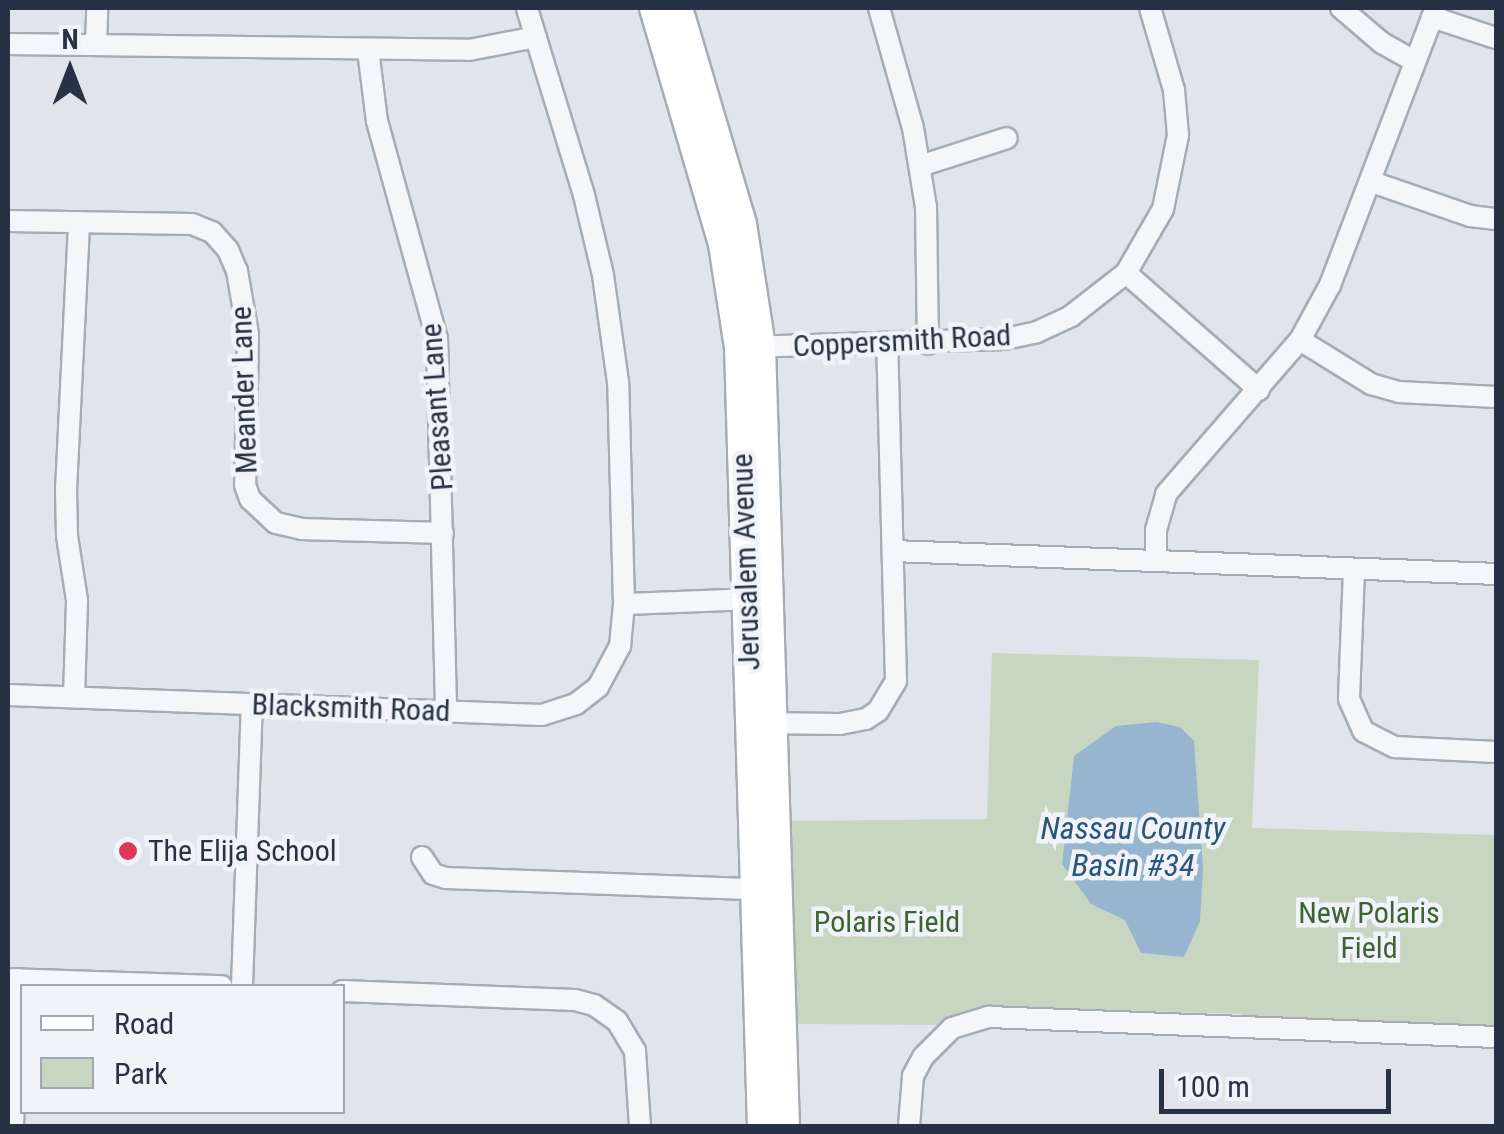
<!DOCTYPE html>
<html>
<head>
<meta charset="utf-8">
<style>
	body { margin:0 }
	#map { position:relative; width:1504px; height:1134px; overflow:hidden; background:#e0e5eb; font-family:"Roboto Condensed",sans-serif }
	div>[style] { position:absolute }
	.green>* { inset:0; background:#c7d6c1 }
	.water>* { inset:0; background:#97b5cf }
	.roads { filter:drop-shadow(2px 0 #a5acb6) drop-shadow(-2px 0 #a5acb6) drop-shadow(0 2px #a5acb6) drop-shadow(0 -2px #a5acb6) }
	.minor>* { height:20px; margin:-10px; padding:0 10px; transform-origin:10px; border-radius:10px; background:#f4f6f9 }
	.major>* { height:28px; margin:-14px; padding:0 14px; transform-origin:14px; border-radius:14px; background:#fff }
	.dots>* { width:28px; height:28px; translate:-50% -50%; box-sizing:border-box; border:5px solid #f0f4f8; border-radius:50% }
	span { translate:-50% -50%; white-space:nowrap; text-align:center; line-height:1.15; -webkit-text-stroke:9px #f0f4f8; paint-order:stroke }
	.street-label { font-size:30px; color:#273345 }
	.poi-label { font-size:30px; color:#273345 }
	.left { translate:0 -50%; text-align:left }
	.park-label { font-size:30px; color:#3e6232 }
	.water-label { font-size:32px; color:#2c557e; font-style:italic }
	.frame { position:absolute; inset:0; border:10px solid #273345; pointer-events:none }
	.legend { position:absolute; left:20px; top:984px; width:325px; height:130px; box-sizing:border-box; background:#f0f4f8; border:2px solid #a0a7b0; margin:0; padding:12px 18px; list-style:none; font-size:30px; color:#273345 }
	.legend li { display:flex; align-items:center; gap:20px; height:50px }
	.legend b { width:50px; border:2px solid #a0a7b0 }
	.north { position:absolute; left:20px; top:20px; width:100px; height:100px; -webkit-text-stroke:8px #f0f4f8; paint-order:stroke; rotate:0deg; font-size:28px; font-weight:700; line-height:40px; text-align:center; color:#273345 }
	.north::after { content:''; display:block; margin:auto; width:35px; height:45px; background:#273345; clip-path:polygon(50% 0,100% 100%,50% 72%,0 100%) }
	.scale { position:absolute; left:1159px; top:1069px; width:232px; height:45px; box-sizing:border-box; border:5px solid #273345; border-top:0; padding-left:12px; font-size:30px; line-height:35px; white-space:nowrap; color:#273345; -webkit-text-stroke:8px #f0f4f8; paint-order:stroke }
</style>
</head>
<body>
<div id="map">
	<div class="green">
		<div style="clip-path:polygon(992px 653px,1259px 660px,1252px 828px,1496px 835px,1496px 1033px,1242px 1024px,1242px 1014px,984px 1006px,983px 1019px,961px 1025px,793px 1024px,787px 821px,987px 819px)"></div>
	</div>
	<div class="water">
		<div style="clip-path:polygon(1156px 722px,1180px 727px,1194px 741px,1203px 868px,1200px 921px,1184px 957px,1141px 953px,1125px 920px,1091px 904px,1062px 864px,1074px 756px,1116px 726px)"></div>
	</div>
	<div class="roads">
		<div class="minor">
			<div style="left:879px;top:8px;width:125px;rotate:74.2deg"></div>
			<div style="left:913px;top:128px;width:80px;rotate:80.7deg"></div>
			<div style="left:926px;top:207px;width:137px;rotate:89.2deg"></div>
			<div style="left:1341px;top:8px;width:54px;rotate:40.5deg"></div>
			<div style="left:1382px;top:43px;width:37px;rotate:29deg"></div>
			<div style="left:1432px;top:17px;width:67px;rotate:18.2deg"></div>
			<div style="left:8px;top:44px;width:461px;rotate:0.7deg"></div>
			<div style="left:469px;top:50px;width:68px;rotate:-11deg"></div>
			<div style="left:96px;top:45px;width:37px;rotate:-88deg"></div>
			<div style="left:368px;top:50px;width:72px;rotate:82.8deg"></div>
			<div style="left:377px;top:121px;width:226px;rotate:74.6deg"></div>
			<div style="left:437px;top:339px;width:373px;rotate:88.6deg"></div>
			<div style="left:920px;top:166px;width:91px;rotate:-17.8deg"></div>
			<div style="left:1372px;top:182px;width:104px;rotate:19.1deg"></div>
			<div style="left:1470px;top:216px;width:26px;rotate:7deg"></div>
			<div style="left:8px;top:221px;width:184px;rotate:0.9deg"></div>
			<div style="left:192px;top:224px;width:22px;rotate:22deg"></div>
			<div style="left:212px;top:232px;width:24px;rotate:48deg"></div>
			<div style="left:228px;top:250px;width:23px;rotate:67deg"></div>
			<div style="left:237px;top:271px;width:65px;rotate:80.2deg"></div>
			<div style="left:248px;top:335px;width:150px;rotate:91.1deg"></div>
			<div style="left:245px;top:485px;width:15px;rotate:70deg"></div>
			<div style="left:250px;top:499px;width:35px;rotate:43deg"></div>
			<div style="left:276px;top:523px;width:26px;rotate:13deg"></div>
			<div style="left:301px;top:529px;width:142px;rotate:1.6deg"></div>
			<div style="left:1126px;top:273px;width:177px;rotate:41.3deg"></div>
			<div style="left:1300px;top:340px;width:84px;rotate:31.8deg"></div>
			<div style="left:1371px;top:384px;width:29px;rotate:16deg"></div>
			<div style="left:1399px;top:392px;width:97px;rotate:3deg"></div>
			<div style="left:748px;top:347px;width:257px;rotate:-1.8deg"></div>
			<div style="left:1005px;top:339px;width:33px;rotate:-12deg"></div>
			<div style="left:1037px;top:332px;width:38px;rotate:-25deg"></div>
			<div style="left:1071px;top:316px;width:70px;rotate:-38deg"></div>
			<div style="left:1126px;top:273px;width:74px;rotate:-60deg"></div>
			<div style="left:1163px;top:209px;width:76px;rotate:-78.5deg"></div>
			<div style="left:1178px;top:135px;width:45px;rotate:-95.1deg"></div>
			<div style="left:1174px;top:90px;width:85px;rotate:-106.3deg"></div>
			<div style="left:893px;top:551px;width:603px;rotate:2.18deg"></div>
			<div style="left:1156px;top:559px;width:29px;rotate:-90deg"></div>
			<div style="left:1156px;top:530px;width:37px;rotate:-74deg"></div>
			<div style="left:1166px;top:494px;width:204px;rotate:-49deg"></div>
			<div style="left:1300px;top:340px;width:63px;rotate:-61.4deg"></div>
			<div style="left:1330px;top:285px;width:297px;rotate:-69.1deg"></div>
			<div style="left:1354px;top:569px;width:130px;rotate:92.2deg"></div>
			<div style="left:1349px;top:699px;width:35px;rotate:66deg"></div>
			<div style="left:1363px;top:731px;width:36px;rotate:27deg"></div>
			<div style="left:1395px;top:747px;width:101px;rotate:2.8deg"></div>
			<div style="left:624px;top:604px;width:132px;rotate:-2.2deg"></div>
			<div style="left:8px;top:695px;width:534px;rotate:2.14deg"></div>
			<div style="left:542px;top:715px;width:36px;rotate:-18deg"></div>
			<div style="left:576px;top:704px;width:28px;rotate:-38deg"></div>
			<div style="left:598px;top:687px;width:47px;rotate:-61.8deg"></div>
			<div style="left:620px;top:646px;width:42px;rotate:-84.6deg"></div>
			<div style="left:624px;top:604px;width:222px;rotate:-91.5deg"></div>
			<div style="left:618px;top:382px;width:108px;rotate:-98deg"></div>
			<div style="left:603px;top:275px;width:82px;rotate:-103.4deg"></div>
			<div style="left:584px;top:195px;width:195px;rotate:-107deg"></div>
			<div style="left:74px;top:697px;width:97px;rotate:-88.2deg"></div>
			<div style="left:77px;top:600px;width:65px;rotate:-98.9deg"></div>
			<div style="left:67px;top:536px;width:46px;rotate:-91.2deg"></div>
			<div style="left:66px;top:490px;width:268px;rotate:-87.2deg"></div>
			<div style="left:759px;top:723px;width:81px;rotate:0.7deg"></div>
			<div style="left:840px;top:724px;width:26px;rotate:-11deg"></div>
			<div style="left:866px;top:719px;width:14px;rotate:-34deg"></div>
			<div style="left:878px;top:711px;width:35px;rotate:-59deg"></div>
			<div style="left:896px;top:681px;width:336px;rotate:-91.5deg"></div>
			<div style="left:422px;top:857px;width:20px;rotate:57deg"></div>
			<div style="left:433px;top:874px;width:14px;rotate:17deg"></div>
			<div style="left:446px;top:878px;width:323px;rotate:2.1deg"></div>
			<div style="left:8px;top:979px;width:214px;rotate:1.9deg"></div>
			<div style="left:242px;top:986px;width:282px;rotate:-88deg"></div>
			<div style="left:342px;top:991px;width:233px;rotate:2.2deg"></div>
			<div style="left:575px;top:1000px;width:20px;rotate:15deg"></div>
			<div style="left:594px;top:1005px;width:28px;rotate:35deg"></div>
			<div style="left:617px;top:1021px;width:35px;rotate:59deg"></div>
			<div style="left:635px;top:1051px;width:75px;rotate:86.2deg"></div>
			<div style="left:13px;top:1126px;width:147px;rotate:-88.1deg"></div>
			<div style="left:909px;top:1126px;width:50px;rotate:-85.4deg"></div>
			<div style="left:913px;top:1076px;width:21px;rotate:-62deg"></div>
			<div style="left:923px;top:1057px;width:41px;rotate:-45deg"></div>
			<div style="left:952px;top:1028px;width:39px;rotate:-17deg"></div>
			<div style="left:989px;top:1017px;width:507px;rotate:2.26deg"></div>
		</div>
		<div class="major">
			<div style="left:654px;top:8px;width:246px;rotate:73.7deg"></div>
			<div style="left:723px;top:244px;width:104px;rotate:81.2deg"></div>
			<div style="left:739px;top:347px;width:779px;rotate:88.31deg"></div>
			<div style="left:678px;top:8px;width:225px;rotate:73.5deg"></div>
			<div style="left:742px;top:224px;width:124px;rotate:81.2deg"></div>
			<div style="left:761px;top:347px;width:779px;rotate:88.24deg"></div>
		</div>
	</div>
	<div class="dots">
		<div style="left:128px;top:851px;background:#de3859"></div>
	</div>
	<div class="street-label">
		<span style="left:902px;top:341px;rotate:-3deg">Coppersmith Road</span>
		<span style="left:244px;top:390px;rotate:-92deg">Meander Lane</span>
		<span style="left:437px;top:407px;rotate:-94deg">Pleasant Lane</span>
		<span style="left:746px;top:562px;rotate:-92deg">Jerusalem Avenue</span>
		<span style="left:351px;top:708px;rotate:2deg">Blacksmith Road</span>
	</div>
	<div class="poi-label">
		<span class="left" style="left:148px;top:851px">The Elija School</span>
	</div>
	<div class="park-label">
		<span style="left:1369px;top:930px">New Polaris<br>Field</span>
		<span style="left:887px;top:922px">Polaris Field</span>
	</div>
	<div class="water-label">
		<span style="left:1133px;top:847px">Nassau County<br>Basin #34</span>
	</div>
	<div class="frame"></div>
	<ul class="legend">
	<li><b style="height:12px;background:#fff"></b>Road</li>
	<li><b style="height:28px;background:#c7d6c1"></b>Park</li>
	</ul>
	<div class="north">N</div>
	<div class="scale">100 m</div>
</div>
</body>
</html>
